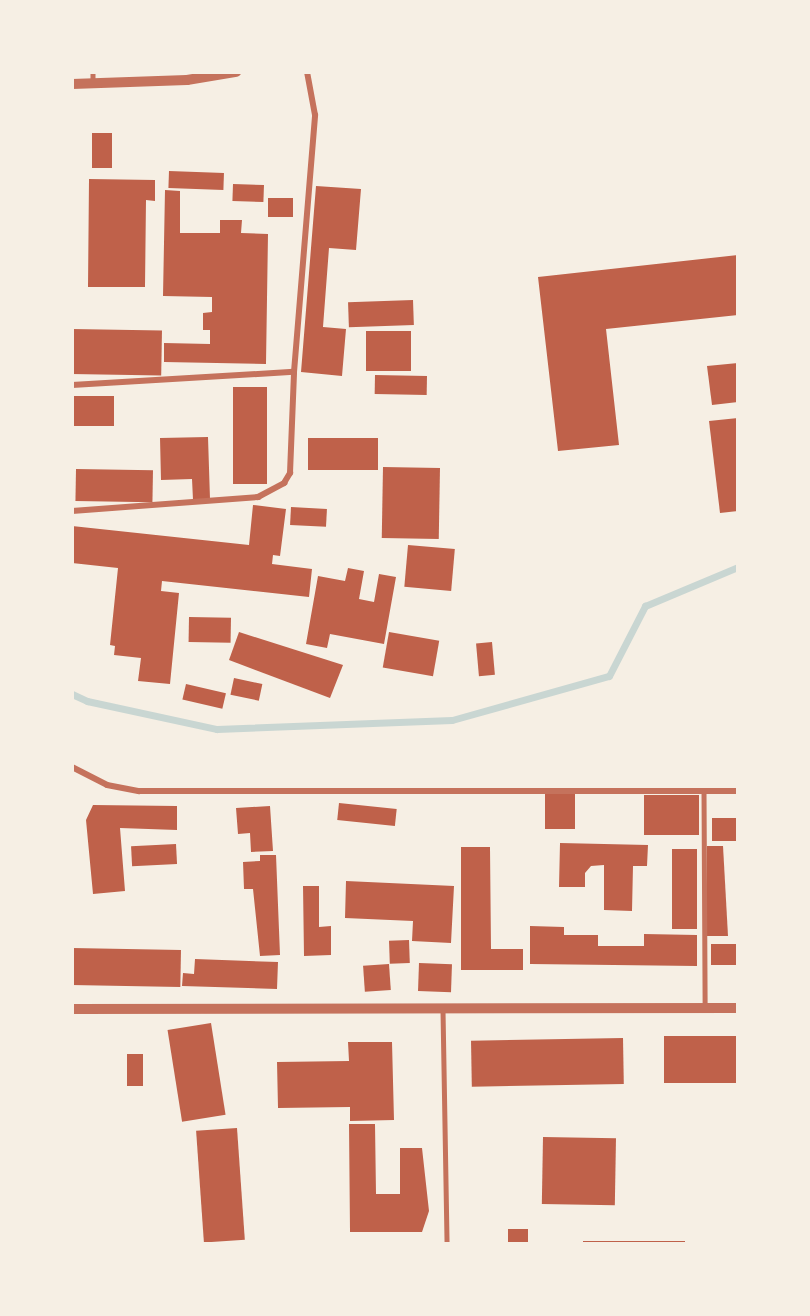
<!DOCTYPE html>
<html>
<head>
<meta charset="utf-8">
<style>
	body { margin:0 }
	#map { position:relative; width:810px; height:1316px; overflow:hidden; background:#f6efe4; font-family:Raleway,sans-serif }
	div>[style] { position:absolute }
	.stream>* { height:7px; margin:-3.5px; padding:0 3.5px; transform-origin:3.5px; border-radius:3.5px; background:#c9d6d2 }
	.building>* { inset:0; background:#bf614a; transform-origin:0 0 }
	.service>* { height:4.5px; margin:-2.25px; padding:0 2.25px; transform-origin:2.25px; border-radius:2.25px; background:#c5725c }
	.minor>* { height:6px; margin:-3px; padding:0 3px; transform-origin:3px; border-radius:3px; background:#c5725c }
	.tertiary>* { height:10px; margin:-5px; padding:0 5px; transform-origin:5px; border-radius:5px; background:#c5725c }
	span { translate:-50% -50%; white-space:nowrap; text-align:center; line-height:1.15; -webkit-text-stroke:4.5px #f6efe4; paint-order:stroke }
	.frame { position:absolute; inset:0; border:74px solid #f6efe4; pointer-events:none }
</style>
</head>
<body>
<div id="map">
	<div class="stream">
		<div style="left:72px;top:694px;width:17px;rotate:25deg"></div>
		<div style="left:87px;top:701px;width:133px;rotate:12.2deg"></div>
		<div style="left:217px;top:729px;width:235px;rotate:-2.2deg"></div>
		<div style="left:452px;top:720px;width:163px;rotate:-15.7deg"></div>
		<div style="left:609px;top:676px;width:79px;rotate:-62.8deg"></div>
		<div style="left:645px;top:606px;width:101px;rotate:-22.8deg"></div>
	</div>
	<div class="building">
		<div style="left:92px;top:133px;width:20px;height:35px"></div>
		<div style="left:169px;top:171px;width:55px;height:17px;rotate:2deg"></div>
		<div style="clip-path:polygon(89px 179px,155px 180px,155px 201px,146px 200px,145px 287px,88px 287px)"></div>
		<div style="left:233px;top:184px;width:31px;height:17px;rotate:2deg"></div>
		<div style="clip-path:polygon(316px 186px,361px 189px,356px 250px,329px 248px,323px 327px,346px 329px,342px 376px,301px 372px)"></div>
		<div style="clip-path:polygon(165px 190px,180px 191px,180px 233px,220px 233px,220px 220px,242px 220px,241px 233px,268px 234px,266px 364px,164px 362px,164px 343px,210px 344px,210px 330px,203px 330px,203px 313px,212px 312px,212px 297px,163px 296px)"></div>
		<div style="left:268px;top:198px;width:25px;height:19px"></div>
		<div style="clip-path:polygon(738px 255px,738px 315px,606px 329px,619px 445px,558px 451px,538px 277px)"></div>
		<div style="left:413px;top:300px;width:25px;height:65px;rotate:88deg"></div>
		<div style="left:72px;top:329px;width:90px;height:45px;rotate:1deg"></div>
		<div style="left:366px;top:331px;width:45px;height:40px"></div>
		<div style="clip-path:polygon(738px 363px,738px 402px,712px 405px,707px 366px)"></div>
		<div style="left:375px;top:375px;width:52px;height:19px;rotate:1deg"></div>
		<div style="left:233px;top:387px;width:34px;height:97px"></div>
		<div style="left:72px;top:396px;width:42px;height:30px"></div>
		<div style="clip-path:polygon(738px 418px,738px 511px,720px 513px,709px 421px)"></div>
		<div style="clip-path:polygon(208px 437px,210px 499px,193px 500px,192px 479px,161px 480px,160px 438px)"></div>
		<div style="left:308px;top:438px;width:70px;height:32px"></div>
		<div style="left:383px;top:467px;width:57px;height:71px;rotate:1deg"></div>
		<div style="left:76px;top:469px;width:77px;height:32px;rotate:1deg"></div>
		<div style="clip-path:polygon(253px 505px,286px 509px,280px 556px,273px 555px,272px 564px,312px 569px,309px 597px,162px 581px,161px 591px,179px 593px,170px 684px,138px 681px,141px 658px,114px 655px,115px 646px,110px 645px,118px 568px,72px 563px,72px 526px,249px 545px)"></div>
		<div style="left:291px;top:507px;width:36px;height:18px;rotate:3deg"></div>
		<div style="left:408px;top:545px;width:47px;height:42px;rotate:5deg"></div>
		<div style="clip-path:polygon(348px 568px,364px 571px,359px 599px,374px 602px,379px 574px,396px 577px,384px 644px,330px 634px,327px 648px,306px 644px,318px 576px,345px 581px)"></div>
		<div style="left:189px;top:617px;width:42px;height:25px;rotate:1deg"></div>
		<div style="clip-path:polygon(239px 632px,343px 665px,330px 698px,229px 660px)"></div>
		<div style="left:389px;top:632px;width:51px;height:36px;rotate:10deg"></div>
		<div style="left:492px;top:642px;width:33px;height:16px;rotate:85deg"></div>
		<div style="left:234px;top:678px;width:29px;height:17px;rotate:12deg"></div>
		<div style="left:186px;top:684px;width:41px;height:16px;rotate:13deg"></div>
		<div style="left:545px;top:791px;width:30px;height:38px"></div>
		<div style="left:644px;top:795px;width:55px;height:40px"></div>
		<div style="left:339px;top:803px;width:58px;height:17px;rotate:6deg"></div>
		<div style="clip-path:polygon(93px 805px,177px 806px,177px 830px,120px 828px,125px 891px,93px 894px,86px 820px)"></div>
		<div style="clip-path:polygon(270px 806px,273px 851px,251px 852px,250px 833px,238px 834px,236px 808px)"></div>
		<div style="left:738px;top:818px;width:23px;height:26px;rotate:90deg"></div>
		<div style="clip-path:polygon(560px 843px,648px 845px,647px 866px,633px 866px,632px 911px,604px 910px,604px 865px,591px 866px,585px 873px,585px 887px,559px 887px)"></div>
		<div style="left:176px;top:844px;width:20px;height:45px;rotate:87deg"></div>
		<div style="clip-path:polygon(707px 846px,723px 846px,728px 936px,707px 936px)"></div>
		<div style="clip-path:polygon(461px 847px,490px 847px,491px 949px,523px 949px,523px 970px,461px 970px)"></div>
		<div style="left:672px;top:849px;width:25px;height:80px"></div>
		<div style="clip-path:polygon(260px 855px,276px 855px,280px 955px,260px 956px,253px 889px,244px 889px,243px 862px,260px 861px)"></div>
		<div style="clip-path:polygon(346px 881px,454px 886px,451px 943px,412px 941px,413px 921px,345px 918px)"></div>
		<div style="clip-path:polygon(303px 886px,319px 886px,319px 927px,331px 926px,331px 955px,304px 956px)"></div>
		<div style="clip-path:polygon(530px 926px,564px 927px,564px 935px,598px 935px,598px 946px,644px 946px,644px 934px,697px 935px,697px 966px,530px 964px)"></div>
		<div style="left:409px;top:940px;width:23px;height:20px;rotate:88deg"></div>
		<div style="left:711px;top:944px;width:27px;height:21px"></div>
		<div style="left:72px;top:948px;width:109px;height:37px;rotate:1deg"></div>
		<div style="clip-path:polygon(195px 959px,278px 962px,277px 989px,182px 986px,183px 973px,194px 974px)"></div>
		<div style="left:419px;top:963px;width:33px;height:28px;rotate:2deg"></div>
		<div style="left:389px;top:964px;width:26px;height:26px;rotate:86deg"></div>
		<div style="left:211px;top:1023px;width:93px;height:44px;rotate:81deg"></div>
		<div style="left:738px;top:1036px;width:47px;height:74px;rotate:90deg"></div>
		<div style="left:623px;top:1038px;width:46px;height:152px;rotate:89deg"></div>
		<div style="clip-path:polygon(348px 1042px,392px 1042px,394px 1120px,350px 1121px,350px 1107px,278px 1108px,277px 1062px,349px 1061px)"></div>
		<div style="left:127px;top:1054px;width:16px;height:32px"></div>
		<div style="clip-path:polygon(349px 1124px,375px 1124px,376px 1194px,400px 1194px,400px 1148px,422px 1148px,429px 1211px,422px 1232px,350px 1232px)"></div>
		<div style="left:237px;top:1128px;width:112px;height:41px;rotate:86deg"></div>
		<div style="left:543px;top:1137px;width:73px;height:67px;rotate:1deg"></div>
		<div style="left:508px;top:1229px;width:20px;height:15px"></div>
		<div style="left:583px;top:1241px;width:102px;height:3px"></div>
	</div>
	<div class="service">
		<div style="left:93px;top:72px;width:10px;rotate:90deg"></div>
		<div style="left:704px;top:790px;width:218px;rotate:89.7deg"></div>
		<div style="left:443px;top:1010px;width:234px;rotate:89deg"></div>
	</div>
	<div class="minor">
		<div style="left:72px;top:385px;width:222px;rotate:-3.4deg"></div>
		<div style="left:294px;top:372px;width:258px;rotate:-85.3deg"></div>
		<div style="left:315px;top:115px;width:44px;rotate:-100.5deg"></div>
		<div style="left:72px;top:511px;width:187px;rotate:-4.3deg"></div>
		<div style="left:258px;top:497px;width:30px;rotate:-28deg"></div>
		<div style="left:284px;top:483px;width:12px;rotate:-59deg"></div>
		<div style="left:290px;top:473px;width:101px;rotate:-87.7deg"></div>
		<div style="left:72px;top:767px;width:39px;rotate:27deg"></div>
		<div style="left:107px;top:785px;width:33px;rotate:11deg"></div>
		<div style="left:139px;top:791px;width:599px"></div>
	</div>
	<div class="tertiary">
		<div style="left:72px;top:84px;width:115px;rotate:-2deg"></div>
		<div style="left:187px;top:80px;width:50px;rotate:-9.3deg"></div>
		<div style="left:72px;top:1009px;width:666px;rotate:-0.09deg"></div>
	</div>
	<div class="frame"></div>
</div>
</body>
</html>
